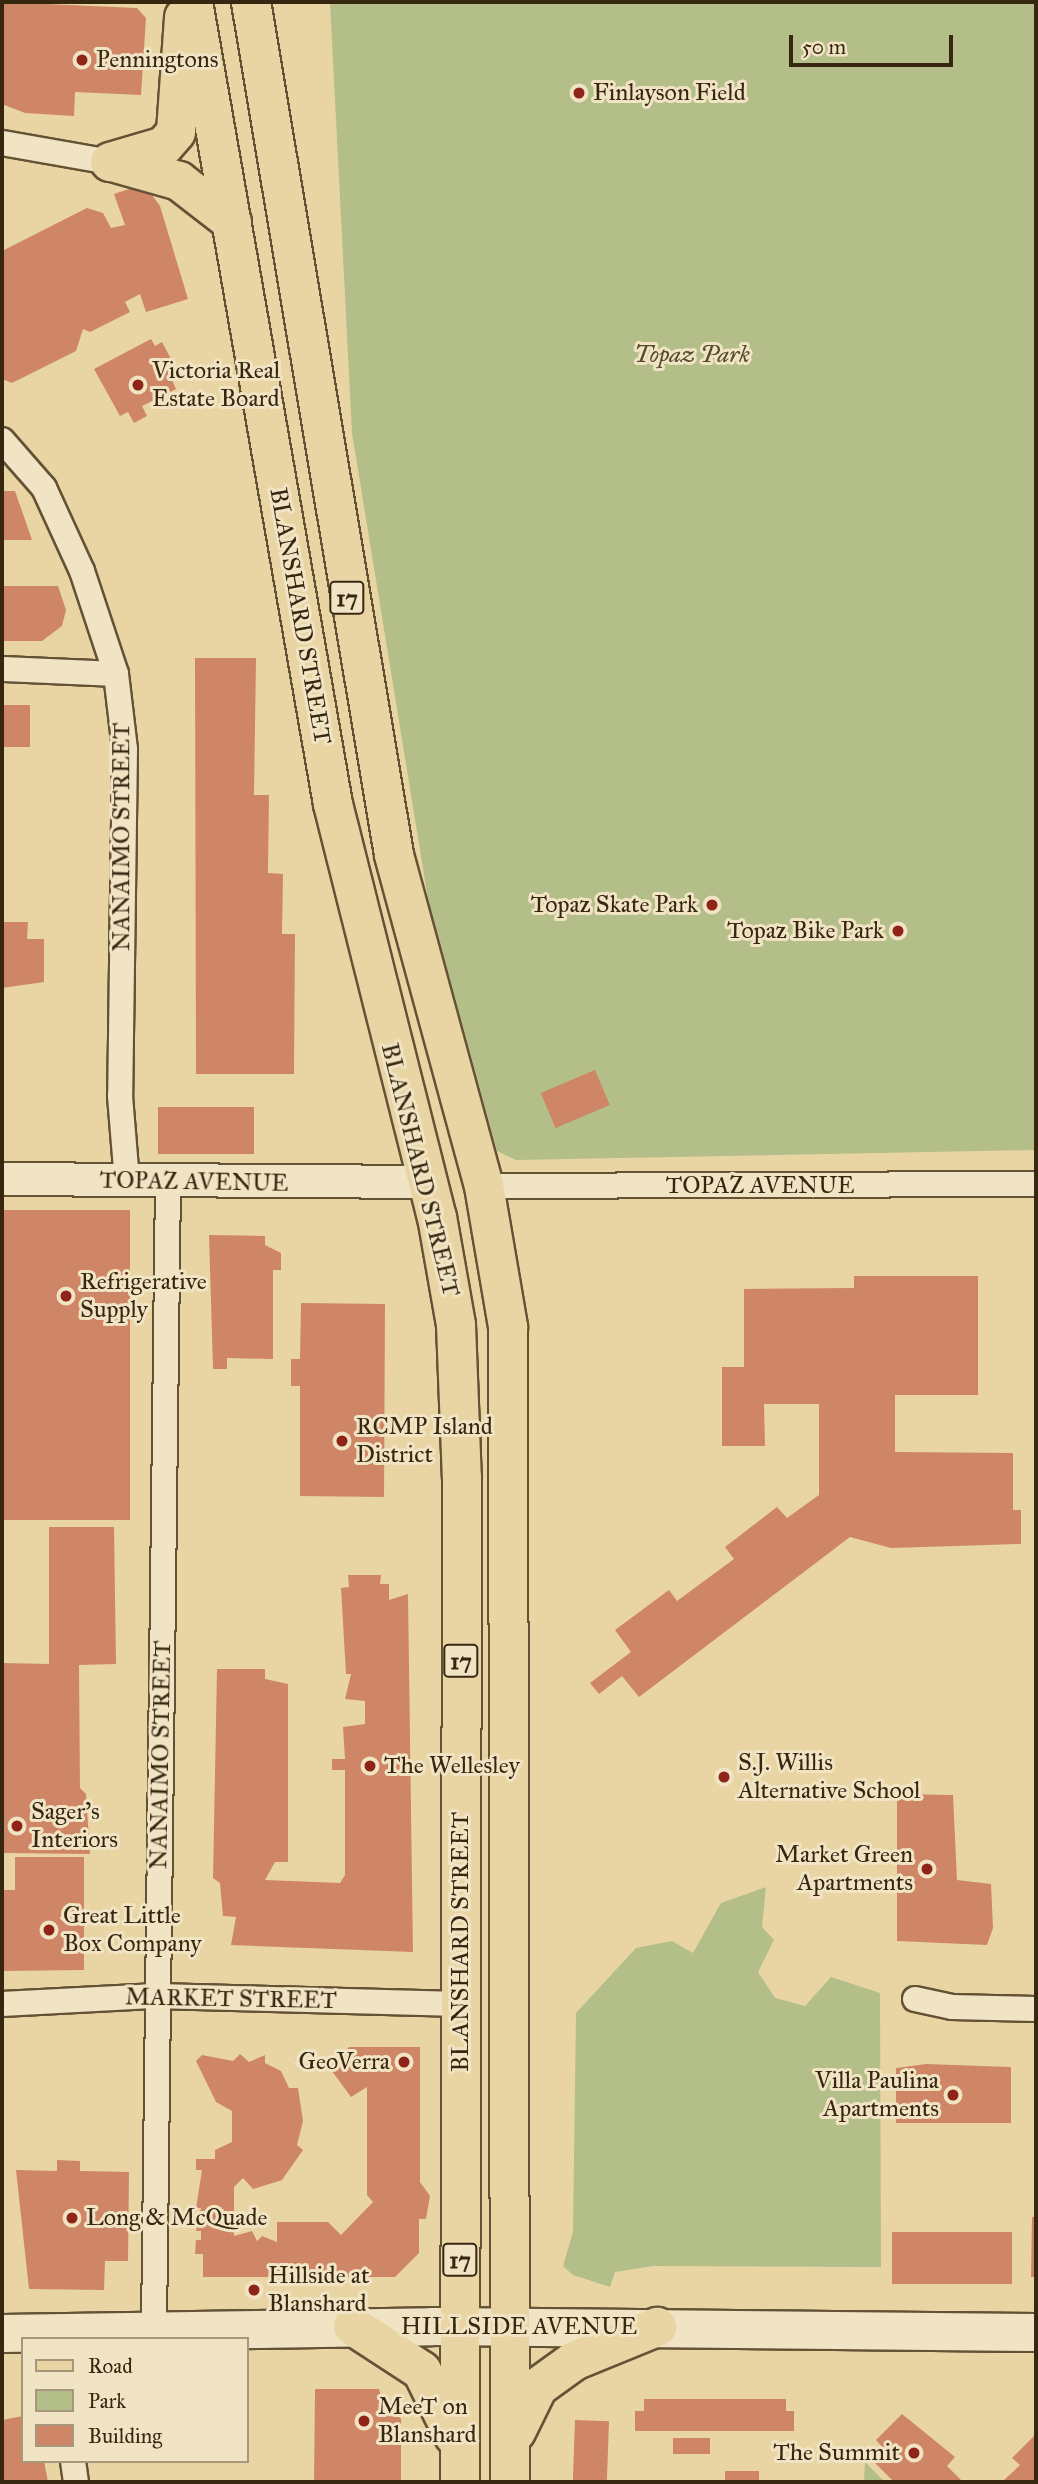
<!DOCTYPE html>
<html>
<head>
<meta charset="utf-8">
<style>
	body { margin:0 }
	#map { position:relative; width:1038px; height:2484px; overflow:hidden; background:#e9d5a4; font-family:"IM FELL Great Primer",serif }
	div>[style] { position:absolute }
	.green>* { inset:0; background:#b3be88 }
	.building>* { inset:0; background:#ce8666; transform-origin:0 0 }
	.roads { filter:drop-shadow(2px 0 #645235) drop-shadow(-2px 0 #645235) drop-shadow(0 2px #645235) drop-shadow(0 -2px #645235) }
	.minor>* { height:24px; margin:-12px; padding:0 12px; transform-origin:12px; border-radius:12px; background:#f1e4c4 }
	.tertiary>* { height:32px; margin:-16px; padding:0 16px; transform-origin:16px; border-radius:16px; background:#f1e4c4 }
	.secondary>* { height:37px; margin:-18.5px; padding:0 18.5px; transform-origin:18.5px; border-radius:18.5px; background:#f1e4c4 }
	.primary>* { height:38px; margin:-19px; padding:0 19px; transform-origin:19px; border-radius:19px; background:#e9d5a4 }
	.dots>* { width:19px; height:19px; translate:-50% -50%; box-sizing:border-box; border:4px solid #f1e4c4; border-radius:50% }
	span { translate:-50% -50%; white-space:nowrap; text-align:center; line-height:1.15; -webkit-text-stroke:6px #f1e4c4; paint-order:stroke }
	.shield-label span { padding:2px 5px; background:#f1e4c4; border:2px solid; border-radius:5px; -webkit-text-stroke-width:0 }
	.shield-label { font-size:23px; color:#372610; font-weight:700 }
	.poi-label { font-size:24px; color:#372610 }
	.left { translate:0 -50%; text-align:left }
	.right { translate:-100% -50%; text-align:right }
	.park-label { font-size:24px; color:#564c2e; font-style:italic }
	.street-label { font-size:24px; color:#372610 }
	.frame { position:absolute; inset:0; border:4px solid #372610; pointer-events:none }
	.legend { position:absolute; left:21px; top:2337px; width:228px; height:126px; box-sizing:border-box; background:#f1e4c4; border:2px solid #a7987c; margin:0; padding:9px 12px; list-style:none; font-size:21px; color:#372610 }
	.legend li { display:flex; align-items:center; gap:14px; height:35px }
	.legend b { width:35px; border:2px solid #a7987c }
	.scale { position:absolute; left:789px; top:35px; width:164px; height:32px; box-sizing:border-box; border:4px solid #372610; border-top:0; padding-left:9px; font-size:21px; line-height:24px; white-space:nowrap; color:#372610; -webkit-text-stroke:5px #f1e4c4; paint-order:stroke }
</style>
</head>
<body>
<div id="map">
	<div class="green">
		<div style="clip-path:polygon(330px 2px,1036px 2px,1036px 1150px,516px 1160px,497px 1151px,428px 899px,352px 433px)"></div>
		<div style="clip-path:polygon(766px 1887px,762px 1927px,774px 1940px,758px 1972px,775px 1998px,805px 2006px,831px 1977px,880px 1993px,881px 2267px,653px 2266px,615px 2272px,610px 2287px,573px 2275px,563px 2266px,573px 2232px,576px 2013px,636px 1948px,672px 1941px,693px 1953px,721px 1903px)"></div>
		<div style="clip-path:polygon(865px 2462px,885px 2482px,864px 2482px)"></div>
	</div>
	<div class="building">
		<div style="clip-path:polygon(2px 2px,137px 8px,146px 18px,141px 95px,75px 92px,74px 116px,25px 113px,2px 104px)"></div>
		<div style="clip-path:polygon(144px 184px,160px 206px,188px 299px,146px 312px,140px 294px,125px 302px,130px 312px,90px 332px,83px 329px,76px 351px,12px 383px,2px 379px,2px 251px,87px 208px,103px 213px,111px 228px,125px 225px,114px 194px)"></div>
		<div style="clip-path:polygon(151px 339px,155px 346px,162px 342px,180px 376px,172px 380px,176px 389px,142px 406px,147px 416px,134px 423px,128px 412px,120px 416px,94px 369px)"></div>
		<div style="clip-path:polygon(2px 491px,15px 491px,32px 540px,2px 540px)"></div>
		<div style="clip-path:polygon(2px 586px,58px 586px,66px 610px,62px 626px,42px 641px,2px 641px)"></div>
		<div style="clip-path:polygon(195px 658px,256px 658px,254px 795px,269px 795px,268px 873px,283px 874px,282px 934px,295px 934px,294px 1074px,196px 1074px)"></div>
		<div style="left:2px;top:705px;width:28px;height:42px"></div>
		<div style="clip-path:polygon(2px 922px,28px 922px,27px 939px,44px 939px,44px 982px,2px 988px)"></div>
		<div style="left:595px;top:1070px;width:38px;height:59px;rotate:67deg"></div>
		<div style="left:158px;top:1107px;width:96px;height:47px"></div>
		<div style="left:2px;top:1210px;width:128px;height:310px"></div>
		<div style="clip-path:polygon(209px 1235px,265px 1236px,265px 1245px,281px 1253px,281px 1270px,273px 1270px,273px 1359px,227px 1358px,227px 1369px,213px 1369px)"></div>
		<div style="clip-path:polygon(854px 1276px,978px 1276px,978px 1395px,895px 1395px,895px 1452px,1013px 1453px,1013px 1510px,1021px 1510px,1021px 1544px,891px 1548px,850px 1537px,639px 1697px,622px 1676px,599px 1694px,590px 1683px,631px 1652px,615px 1630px,669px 1590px,677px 1601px,734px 1559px,725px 1547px,777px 1507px,787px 1518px,819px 1495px,819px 1404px,764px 1404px,765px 1446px,722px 1446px,722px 1367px,744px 1367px,744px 1289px,854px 1288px)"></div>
		<div style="clip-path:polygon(301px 1303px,385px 1304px,384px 1497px,300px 1496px,300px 1386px,291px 1386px,291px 1359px,300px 1359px)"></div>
		<div style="clip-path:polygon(49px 1527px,114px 1527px,116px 1664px,79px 1665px,80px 1788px,86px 1794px,90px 1854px,2px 1853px,2px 1663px,49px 1664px)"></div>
		<div style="clip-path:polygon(348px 1575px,381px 1575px,380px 1584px,389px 1584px,389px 1600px,408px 1594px,413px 1952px,231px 1945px,236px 1917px,223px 1916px,220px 1883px,213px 1878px,217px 1669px,265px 1669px,265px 1679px,288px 1684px,288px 1862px,275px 1862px,265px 1880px,340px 1883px,345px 1875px,345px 1770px,332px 1770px,332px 1759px,345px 1759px,343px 1727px,365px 1724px,365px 1701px,345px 1699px,351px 1674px,346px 1674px,341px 1588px,349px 1587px)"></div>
		<div style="clip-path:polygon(897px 1794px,953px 1795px,957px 1880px,991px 1884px,993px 1928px,987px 1945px,897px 1941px)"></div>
		<div style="clip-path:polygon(15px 1857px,84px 1857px,84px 1970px,2px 1971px,2px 1890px,15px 1890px)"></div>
		<div style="clip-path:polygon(349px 2047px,420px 2047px,420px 2182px,430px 2196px,426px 2219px,419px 2219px,419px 2253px,395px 2277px,203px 2277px,203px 2254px,195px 2254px,196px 2240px,201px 2240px,201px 2231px,196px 2231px,201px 2208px,196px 2208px,202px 2170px,196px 2170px,196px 2159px,215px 2159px,215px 2150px,232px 2142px,232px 2111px,216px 2102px,196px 2061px,202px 2055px,233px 2061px,240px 2054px,249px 2062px,265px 2055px,265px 2063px,281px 2071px,289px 2088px,298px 2088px,303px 2121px,297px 2145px,303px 2150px,282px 2180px,253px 2189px,243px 2178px,234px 2187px,234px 2236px,252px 2231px,257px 2241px,262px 2236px,277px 2242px,277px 2222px,328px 2222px,341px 2235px,373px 2202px,367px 2195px,367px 2087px,351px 2097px,329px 2067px)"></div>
		<div style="clip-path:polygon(926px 2064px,1011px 2067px,1011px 2123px,896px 2123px,896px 2068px)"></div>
		<div style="clip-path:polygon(57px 2160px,80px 2161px,80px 2171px,129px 2172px,128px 2261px,105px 2261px,104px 2290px,29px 2289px,16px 2170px,57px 2171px)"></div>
		<div style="clip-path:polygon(1032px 2217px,1036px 2217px,1036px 2277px,1031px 2277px)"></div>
		<div style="left:892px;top:2232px;width:120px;height:52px"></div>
		<div style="clip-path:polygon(315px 2389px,379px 2389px,385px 2412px,401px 2418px,401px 2482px,314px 2482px)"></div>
		<div style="clip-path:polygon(644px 2399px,786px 2399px,786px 2411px,794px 2411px,794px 2431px,635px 2431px,635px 2411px,644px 2411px)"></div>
		<div style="clip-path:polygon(902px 2414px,955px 2457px,947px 2466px,963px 2482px,894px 2482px,871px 2459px,883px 2448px,876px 2440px)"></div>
		<div style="clip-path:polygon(23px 2416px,23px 2461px,44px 2461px,48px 2482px,2px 2482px,2px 2420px)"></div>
		<div style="left:575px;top:2420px;width:34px;height:62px;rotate:2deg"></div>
		<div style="clip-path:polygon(1034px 2436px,1036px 2482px,1002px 2482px,1020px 2465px,1012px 2458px)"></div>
		<div style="left:673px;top:2438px;width:37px;height:16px"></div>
		<div style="left:725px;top:2471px;width:34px;height:11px"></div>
	</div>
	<div class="roads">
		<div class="minor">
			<div style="left:2px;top:143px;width:110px;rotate:10deg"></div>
			<div style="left:2px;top:440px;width:64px;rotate:48.8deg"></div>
			<div style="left:44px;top:488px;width:91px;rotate:65.4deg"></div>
			<div style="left:82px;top:571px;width:108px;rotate:71.7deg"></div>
			<div style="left:116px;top:674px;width:76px;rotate:83.2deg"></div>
			<div style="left:125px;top:749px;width:347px;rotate:90.8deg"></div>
			<div style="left:120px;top:1096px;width:85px;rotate:85.3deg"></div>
			<div style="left:2px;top:669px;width:114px;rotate:2.5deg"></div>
			<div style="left:484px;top:1186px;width:552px;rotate:-0.21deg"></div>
			<div style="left:915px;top:1999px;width:38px;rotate:12deg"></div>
			<div style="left:952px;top:2007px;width:84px;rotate:1.4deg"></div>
			<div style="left:2px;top:2004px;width:155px;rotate:-3deg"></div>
			<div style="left:157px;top:1996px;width:303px;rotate:1.5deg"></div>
			<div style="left:154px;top:2327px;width:1144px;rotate:-89.3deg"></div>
			<div style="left:73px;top:2461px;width:21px;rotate:82deg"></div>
		</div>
		<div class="tertiary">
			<div style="left:2px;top:1179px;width:426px;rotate:0.4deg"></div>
		</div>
		<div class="secondary">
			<div style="left:2px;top:2333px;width:430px;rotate:-0.9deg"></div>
			<div style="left:432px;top:2326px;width:604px;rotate:0.57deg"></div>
		</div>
		<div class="primary">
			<div style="left:193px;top:2px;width:814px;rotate:80.1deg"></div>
			<div style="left:333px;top:804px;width:426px;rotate:75.9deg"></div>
			<div style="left:437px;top:1217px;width:110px;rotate:80deg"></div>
			<div style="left:456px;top:1325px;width:153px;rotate:87.8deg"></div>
			<div style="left:462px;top:1478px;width:1004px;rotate:90.11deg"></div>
			<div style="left:251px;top:2px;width:865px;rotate:80.48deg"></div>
			<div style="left:394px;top:855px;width:343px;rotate:74.8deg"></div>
			<div style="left:484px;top:1186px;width:143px;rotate:80.3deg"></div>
			<div style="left:508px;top:1327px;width:1155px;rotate:89.9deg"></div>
			<div style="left:110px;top:162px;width:56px;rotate:-16.5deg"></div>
			<div style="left:164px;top:146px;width:18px;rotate:-49deg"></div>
			<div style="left:176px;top:132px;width:115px;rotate:-86deg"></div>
			<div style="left:112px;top:162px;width:70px;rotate:15.8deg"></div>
			<div style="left:179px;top:181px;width:67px;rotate:37.7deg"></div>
			<div style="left:353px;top:2326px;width:82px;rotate:33.1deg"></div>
			<div style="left:422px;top:2371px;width:72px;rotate:63.8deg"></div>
			<div style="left:516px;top:2432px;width:50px;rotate:-63.9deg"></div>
			<div style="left:538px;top:2387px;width:44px;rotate:-35.8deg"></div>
			<div style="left:574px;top:2361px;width:90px;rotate:-22.3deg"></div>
		</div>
	</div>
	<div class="dots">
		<div style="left:82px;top:60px;background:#8f2418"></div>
		<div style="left:579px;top:93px;background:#8f2418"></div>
		<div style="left:138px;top:385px;background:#8f2418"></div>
		<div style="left:712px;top:905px;background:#8f2418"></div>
		<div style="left:898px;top:931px;background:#8f2418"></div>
		<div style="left:66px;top:1296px;background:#8f2418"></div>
		<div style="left:342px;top:1441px;background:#8f2418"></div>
		<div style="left:370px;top:1766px;background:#8f2418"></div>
		<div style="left:724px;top:1777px;background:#8f2418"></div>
		<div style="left:17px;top:1826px;background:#8f2418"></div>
		<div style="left:927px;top:1869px;background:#8f2418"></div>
		<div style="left:49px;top:1930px;background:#8f2418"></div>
		<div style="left:404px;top:2062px;background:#8f2418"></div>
		<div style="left:953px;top:2095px;background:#8f2418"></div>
		<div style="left:72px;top:2218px;background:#8f2418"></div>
		<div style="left:254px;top:2290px;background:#8f2418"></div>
		<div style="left:364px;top:2421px;background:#8f2418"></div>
		<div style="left:914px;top:2453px;background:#8f2418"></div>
	</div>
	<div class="shield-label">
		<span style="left:347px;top:598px">17</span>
		<span style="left:461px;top:1661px">17</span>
		<span style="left:460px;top:2260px">17</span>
	</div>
	<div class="poi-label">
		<span class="left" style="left:96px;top:60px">Penningtons</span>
		<span class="left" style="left:593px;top:93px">Finlayson Field</span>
		<span class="left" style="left:152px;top:385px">Victoria Real<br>Estate Board</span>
		<span class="right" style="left:698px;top:905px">Topaz Skate Park</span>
		<span class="right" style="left:884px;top:931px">Topaz Bike Park</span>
		<span class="left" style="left:80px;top:1296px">Refrigerative<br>Supply</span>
		<span class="left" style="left:356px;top:1441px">RCMP Island<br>District</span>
		<span class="left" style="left:738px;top:1777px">S.J. Willis<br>Alternative School</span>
		<span class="left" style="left:384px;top:1766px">The Wellesley</span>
		<span class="left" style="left:31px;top:1826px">Sager's<br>Interiors</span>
		<span class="right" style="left:913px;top:1869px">Market Green<br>Apartments</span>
		<span class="left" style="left:63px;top:1930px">Great Little<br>Box Company</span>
		<span class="right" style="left:390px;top:2062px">GeoVerra</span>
		<span class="right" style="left:939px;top:2095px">Villa Paulina<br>Apartments</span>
		<span class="left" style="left:86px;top:2218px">Long &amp; McQuade</span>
		<span class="left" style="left:268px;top:2290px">Hillside at<br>Blanshard</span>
		<span class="left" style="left:378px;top:2421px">MeeT on<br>Blanshard</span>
		<span class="right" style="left:900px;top:2453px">The Summit</span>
	</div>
	<div class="park-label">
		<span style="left:692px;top:355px">Topaz Park</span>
	</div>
	<div class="street-label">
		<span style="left:300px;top:616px;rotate:80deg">BLANSHARD STREET</span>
		<span style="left:122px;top:837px;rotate:-90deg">NANAIMO STREET</span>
		<span style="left:420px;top:1170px;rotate:76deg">BLANSHARD STREET</span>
		<span style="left:194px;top:1182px;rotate:1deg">TOPAZ AVENUE</span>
		<span style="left:760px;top:1186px">TOPAZ AVENUE</span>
		<span style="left:161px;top:1755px;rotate:-89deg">NANAIMO STREET</span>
		<span style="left:461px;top:1942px;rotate:-90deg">BLANSHARD STREET</span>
		<span style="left:231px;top:1999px;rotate:1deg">MARKET STREET</span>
		<span style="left:519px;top:2327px">HILLSIDE AVENUE</span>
	</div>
	<div class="frame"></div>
	<ul class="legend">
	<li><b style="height:9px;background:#e9d5a4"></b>Road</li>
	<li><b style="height:19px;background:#b3be88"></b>Park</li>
	<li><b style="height:19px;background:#ce8666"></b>Building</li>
	</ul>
	<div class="scale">50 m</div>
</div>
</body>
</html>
